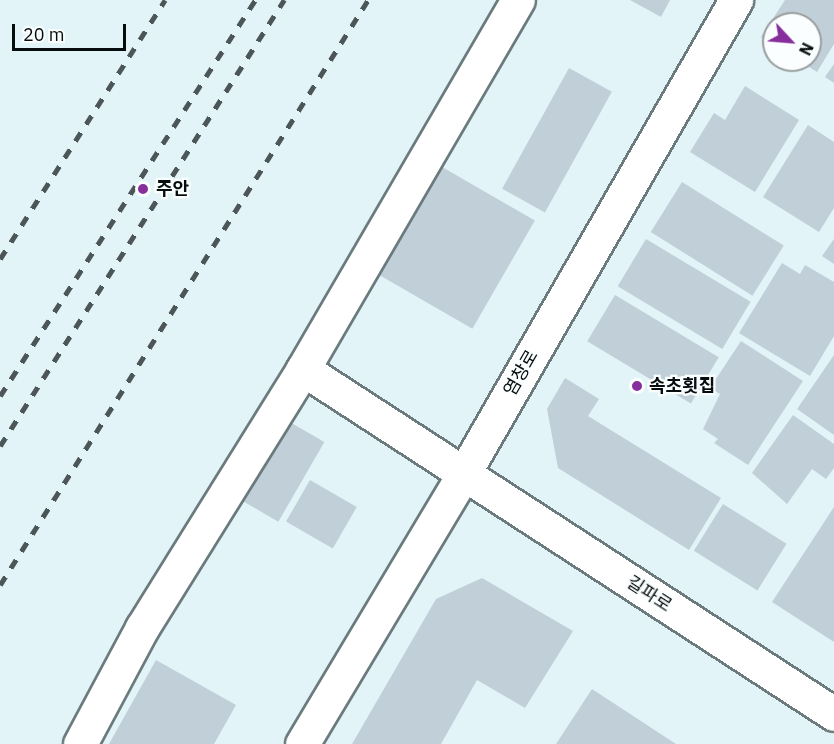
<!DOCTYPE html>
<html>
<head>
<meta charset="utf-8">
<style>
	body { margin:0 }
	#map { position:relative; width:834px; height:744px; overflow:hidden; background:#e2f4f7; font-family:"IBM Plex Sans","Noto Sans KR",sans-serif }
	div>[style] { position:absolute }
	.building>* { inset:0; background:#c1d0d8; transform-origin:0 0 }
	.roads { filter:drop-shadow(2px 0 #6a7a7d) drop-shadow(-2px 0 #6a7a7d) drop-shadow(0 2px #6a7a7d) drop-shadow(0 -2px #6a7a7d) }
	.minor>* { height:33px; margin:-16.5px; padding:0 16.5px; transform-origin:16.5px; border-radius:16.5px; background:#fff }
	.rail>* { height:4.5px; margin-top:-2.25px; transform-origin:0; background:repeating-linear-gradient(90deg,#4c5658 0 10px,transparent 0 20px) }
	.dots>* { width:16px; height:16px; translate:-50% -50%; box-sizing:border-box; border:3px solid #fbfeff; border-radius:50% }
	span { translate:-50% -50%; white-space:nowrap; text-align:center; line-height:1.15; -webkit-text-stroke:4.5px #fbfeff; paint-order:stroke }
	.poi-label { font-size:18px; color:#070d0e; font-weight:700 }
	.left { translate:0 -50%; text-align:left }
	.street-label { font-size:18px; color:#070d0e }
	.north { position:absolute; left:762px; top:12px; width:60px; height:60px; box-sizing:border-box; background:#fbfeff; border:2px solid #999e9f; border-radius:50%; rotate:116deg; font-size:16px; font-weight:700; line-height:24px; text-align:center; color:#070d0e }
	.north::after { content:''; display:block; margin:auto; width:21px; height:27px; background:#852e9c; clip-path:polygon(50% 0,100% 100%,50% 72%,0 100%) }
	.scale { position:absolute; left:12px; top:24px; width:114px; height:27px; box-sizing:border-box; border:3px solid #070d0e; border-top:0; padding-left:8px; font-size:18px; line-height:21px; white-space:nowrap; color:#070d0e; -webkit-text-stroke:4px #fbfeff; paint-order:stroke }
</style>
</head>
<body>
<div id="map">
	<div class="building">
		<div style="clip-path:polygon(630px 0,670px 0,661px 17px)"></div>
		<div style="clip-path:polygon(785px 0,834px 0,834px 44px,817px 72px,798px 60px,810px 60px,810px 24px,774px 24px,774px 45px,761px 37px)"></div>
		<div style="clip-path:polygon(834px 64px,834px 83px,825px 77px)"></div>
		<div style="left:569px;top:68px;width:49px;height:138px;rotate:29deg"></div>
		<div style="clip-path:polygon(745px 86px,799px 120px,755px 192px,690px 152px,714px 113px,725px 120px)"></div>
		<div style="clip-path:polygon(808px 125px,834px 142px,834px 208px,819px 232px,763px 197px)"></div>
		<div style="left:437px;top:164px;width:113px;height:125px;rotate:30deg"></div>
		<div style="left:682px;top:182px;width:120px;height:59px;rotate:32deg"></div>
		<div style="left:646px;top:239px;width:122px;height:55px;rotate:31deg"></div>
		<div style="clip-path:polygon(834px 239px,834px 264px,822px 256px)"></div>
		<div style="clip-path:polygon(782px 263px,800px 274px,805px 265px,834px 282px,834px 336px,810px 376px,739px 333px)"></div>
		<div style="left:615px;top:295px;width:121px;height:54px;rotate:31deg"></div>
		<div style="clip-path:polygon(741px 341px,803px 381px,748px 465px,714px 443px,718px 439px,703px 429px,720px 394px,710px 388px)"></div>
		<div style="clip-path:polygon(834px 355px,834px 435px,797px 409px)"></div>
		<div style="clip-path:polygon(565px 378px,599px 399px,588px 416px,721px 498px,689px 550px,558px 468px,547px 409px)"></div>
		<div style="clip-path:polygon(793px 415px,834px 444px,834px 468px,826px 479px,812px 469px,787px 504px,752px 473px)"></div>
		<div style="left:288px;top:421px;width:42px;height:92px;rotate:30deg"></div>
		<div style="left:310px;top:480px;width:54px;height:48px;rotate:30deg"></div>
		<div style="left:723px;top:504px;width:75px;height:55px;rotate:32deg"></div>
		<div style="clip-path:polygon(834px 507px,834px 642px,772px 602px)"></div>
		<div style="clip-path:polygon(482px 578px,573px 631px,525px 708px,477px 680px,441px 744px,352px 744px,436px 599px)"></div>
		<div style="clip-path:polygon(156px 660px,236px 705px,214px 744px,109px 744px)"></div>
		<div style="clip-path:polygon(592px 689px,676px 744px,556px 744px)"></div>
	</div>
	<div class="roads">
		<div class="minor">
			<div style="left:303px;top:369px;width:633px;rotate:33.01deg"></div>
			<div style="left:80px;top:744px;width:132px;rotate:-61.9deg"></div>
			<div style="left:142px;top:628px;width:305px;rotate:-58.1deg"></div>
			<div style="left:303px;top:369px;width:427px;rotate:-59.8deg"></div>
			<div style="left:302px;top:744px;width:316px;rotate:-59.1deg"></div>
			<div style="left:464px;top:473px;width:546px;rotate:-60.1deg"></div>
		</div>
	</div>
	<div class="rail">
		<div style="left:0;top:259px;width:307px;rotate:-57.5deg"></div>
		<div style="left:0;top:396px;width:471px;rotate:-57.2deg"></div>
		<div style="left:0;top:446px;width:529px;rotate:-57.51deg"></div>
		<div style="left:0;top:585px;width:691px;rotate:-57.83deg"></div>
	</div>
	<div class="dots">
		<div style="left:143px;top:189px;background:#852e9c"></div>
		<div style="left:637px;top:386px;background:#852e9c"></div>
	</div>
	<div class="poi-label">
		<span class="left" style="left:156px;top:189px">주안</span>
		<span class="left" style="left:649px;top:386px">속초횟집</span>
	</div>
	<div class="street-label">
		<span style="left:521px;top:373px;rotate:-60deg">염창로</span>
		<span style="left:649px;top:594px;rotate:33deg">길파로</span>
	</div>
	<div class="north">N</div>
	<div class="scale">20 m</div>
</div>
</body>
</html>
